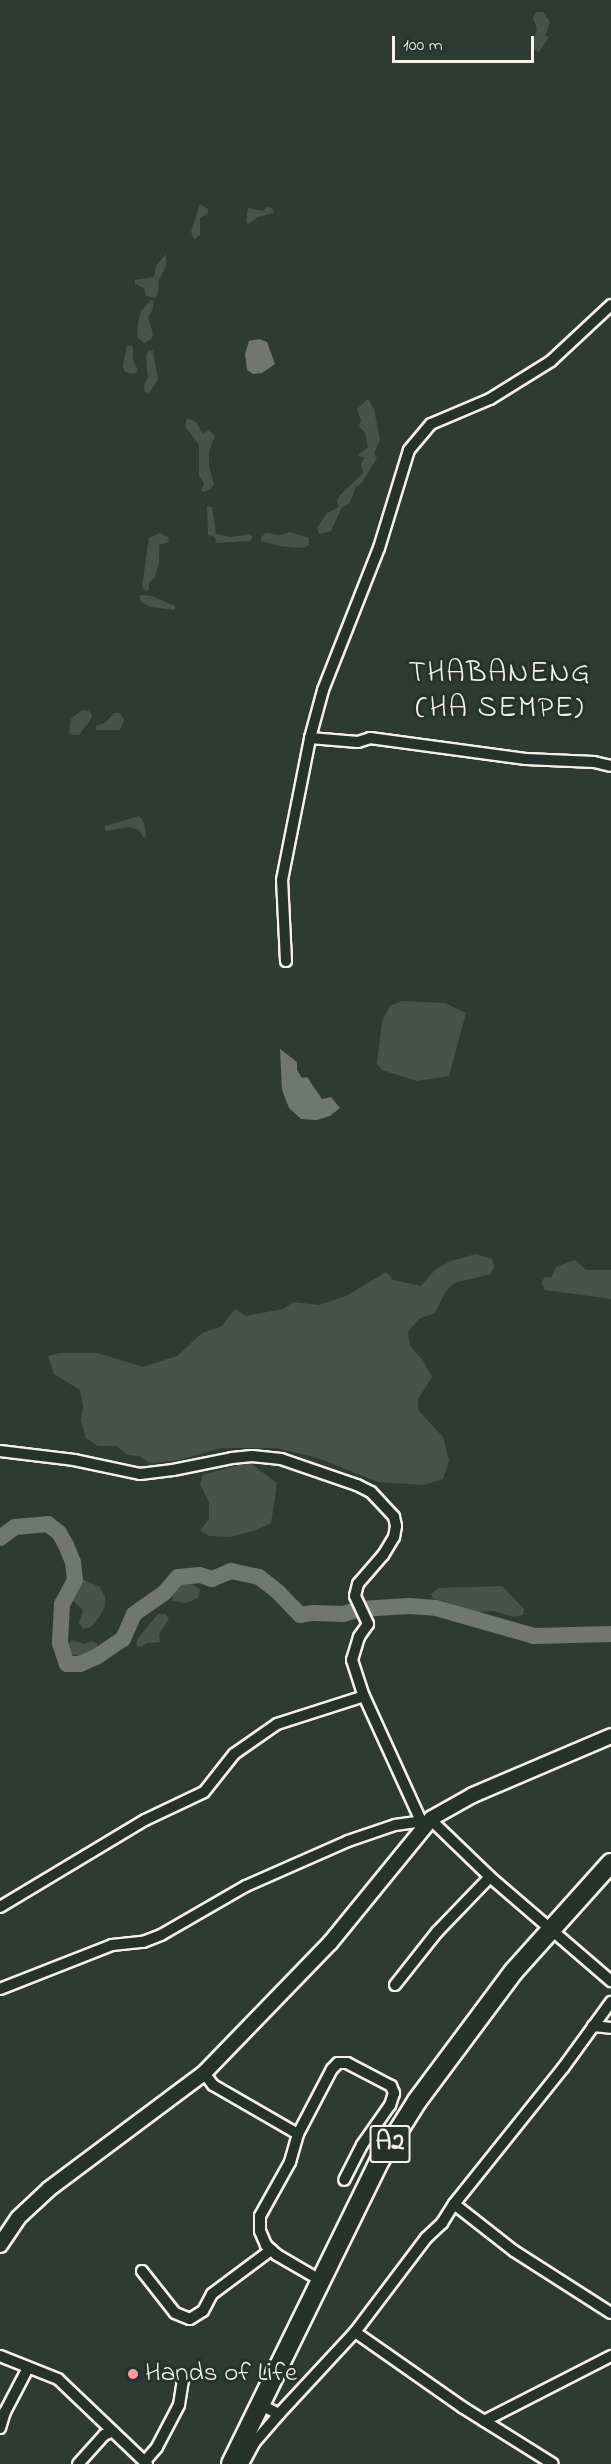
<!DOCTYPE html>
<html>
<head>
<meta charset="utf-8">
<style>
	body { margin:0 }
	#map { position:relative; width:611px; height:2464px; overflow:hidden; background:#2e3b34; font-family:"Indie Flower",sans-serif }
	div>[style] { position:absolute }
	.green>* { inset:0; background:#48524c }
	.water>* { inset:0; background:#6f7770 }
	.river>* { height:16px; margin:-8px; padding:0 8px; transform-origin:8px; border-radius:8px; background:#6f7770 }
	.roads { filter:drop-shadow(2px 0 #f4f1e8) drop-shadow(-2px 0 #f4f1e8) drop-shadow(0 2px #f4f1e8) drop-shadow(0 -2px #f4f1e8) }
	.minor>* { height:10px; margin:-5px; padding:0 5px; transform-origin:5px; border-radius:5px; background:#26332d }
	.tertiary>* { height:14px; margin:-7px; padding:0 7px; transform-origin:7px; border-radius:7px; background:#26332d }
	.primary>* { height:18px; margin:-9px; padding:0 9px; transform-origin:9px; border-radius:9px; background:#26332d }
	.dots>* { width:16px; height:16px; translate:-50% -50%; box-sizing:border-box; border:3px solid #26332d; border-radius:50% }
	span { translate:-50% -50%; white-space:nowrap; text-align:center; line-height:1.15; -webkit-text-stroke:6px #26332d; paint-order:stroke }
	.shield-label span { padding:2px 4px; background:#26332d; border:2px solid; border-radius:4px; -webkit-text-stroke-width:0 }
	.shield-label { font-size:26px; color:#f4f1e8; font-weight:700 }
	.poi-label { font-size:27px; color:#f4f1e8 }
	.left { translate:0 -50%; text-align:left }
	.quarter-label { font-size:30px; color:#f4f1e8; letter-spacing:1.5px }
	.scale { position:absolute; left:392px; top:36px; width:142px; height:27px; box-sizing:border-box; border:3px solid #f4f1e8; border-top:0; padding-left:8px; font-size:18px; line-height:21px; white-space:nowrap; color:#f4f1e8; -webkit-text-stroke:4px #26332d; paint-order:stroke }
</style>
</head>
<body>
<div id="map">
	<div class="green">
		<div style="clip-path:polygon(536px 12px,543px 12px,550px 22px,545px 36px,549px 37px,538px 53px,532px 45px,537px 29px,533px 18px)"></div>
		<div style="clip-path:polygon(200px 204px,208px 209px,208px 213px,200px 218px,200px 235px,194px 239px,191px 232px)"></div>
		<div style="clip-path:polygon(267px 207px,272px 208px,274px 213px,258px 217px,248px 224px,246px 222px,248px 208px,263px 211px)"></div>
		<div style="clip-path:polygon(166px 254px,166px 266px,159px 280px,158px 293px,156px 298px,146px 296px,144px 288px,135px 284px,135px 280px,154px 277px,156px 266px)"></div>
		<div style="clip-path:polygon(151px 300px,154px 301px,152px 311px,148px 317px,153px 334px,151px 339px,144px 343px,137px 337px,138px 323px,141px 311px)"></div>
		<div style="clip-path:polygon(127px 345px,133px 347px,133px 360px,138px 370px,134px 374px,125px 372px,123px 366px)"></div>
		<div style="clip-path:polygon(149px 350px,153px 351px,158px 379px,149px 393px,145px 392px,144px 385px,148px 377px,146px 355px)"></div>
		<div style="clip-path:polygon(368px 399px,374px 409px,380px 440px,374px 453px,377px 458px,361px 484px,356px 487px,349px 504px,342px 507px,331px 531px,319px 534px,317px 528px,327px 513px,339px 507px,337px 501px,340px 495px,363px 473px,361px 464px,364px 458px,358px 455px,368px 447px,365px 433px,359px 426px,361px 421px,357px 409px)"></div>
		<div style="clip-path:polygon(187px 418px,196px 422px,203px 434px,208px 430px,215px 436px,209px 451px,209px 466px,214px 484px,211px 489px,204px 492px,201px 490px,204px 483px,199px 476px,199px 445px,185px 426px)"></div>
		<div style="clip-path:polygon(207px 506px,212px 507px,216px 534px,231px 537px,250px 534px,253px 537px,250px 541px,216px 543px,215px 537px,208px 535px)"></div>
		<div style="clip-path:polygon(290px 532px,309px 538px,309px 545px,303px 548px,280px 546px,261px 541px,261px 537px,266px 533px,280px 535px)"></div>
		<div style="clip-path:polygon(160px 533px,169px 538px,168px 542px,159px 545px,159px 563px,154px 579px,149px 582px,149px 590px,146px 591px,142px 586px,149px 538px)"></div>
		<div style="clip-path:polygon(140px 595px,152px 596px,175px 606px,175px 610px,150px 607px,140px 601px)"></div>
		<div style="clip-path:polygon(82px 710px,89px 711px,92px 715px,91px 719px,79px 735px,73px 735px,69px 733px,71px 719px)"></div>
		<div style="clip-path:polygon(114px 713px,120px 713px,124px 720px,120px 730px,96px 730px,96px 726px,106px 722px)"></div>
		<div style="clip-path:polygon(139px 816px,144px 823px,146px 835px,144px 838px,139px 830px,129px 827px,105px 831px,105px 826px)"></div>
		<div style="clip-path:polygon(402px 1001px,445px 1003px,466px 1013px,449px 1076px,417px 1081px,382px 1070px,377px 1064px,382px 1021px,390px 1006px)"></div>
		<div style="clip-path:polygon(476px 1254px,492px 1259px,494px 1267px,491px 1274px,454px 1283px,446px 1291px,435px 1313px,419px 1319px,408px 1332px,410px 1346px,422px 1359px,432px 1377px,418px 1399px,418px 1410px,443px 1437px,449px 1461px,443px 1479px,424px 1485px,378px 1482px,318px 1458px,277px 1448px,220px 1448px,179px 1460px,150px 1463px,139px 1456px,127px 1455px,117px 1446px,98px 1446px,86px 1438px,81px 1420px,83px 1406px,80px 1390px,54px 1374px,48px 1356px,59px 1353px,98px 1353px,143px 1367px,177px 1356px,202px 1333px,222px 1326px,235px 1309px,246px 1316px,283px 1309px,293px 1302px,319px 1305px,348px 1295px,386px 1272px,393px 1280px,421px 1286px,436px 1269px,451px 1261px)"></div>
		<div style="clip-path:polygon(575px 1260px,586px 1270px,611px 1270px,611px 1299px,545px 1290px,541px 1282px,545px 1277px,551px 1278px,556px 1267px)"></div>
		<div style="clip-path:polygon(249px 1462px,277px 1483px,271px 1523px,257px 1530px,229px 1537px,209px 1536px,200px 1530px,209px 1519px,209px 1503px,200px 1484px,203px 1475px)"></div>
		<div style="clip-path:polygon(82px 1579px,100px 1587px,105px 1597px,105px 1606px,100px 1616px,91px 1627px,83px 1629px,79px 1623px,83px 1610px,73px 1601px)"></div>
		<div style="clip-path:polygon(180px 1582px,189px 1582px,200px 1590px,198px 1598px,186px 1603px,172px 1601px,174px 1588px)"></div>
		<div style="clip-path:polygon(502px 1586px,524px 1609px,523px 1615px,514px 1617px,493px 1611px,468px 1613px,445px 1601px,433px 1599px,431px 1594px,438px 1588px)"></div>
		<div style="clip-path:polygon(158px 1614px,166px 1614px,169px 1619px,159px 1634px,160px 1642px,147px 1643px,141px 1647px,136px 1645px,138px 1638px)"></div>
		<div style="clip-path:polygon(72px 1640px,84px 1644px,91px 1641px,97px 1643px,97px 1650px,79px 1656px,67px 1653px,66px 1647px)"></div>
	</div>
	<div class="water">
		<div style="clip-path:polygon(259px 339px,267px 342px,275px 364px,262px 373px,253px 374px,247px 370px,245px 354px,249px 341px)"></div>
		<div style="clip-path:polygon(280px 1049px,297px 1062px,297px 1070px,302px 1078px,307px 1077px,322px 1099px,331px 1097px,340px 1108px,330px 1116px,317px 1120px,301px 1119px,289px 1108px,282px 1090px)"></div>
	</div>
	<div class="river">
		<div style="left:0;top:1538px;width:19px;rotate:-36deg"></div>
		<div style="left:15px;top:1527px;width:33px;rotate:-5deg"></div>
		<div style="left:48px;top:1524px;width:14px;rotate:39deg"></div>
		<div style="left:59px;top:1533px;width:14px;rotate:60deg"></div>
		<div style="left:66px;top:1545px;width:18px;rotate:68deg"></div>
		<div style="left:73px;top:1562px;width:18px;rotate:84deg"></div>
		<div style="left:75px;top:1580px;width:27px;rotate:118deg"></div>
		<div style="left:62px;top:1604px;width:39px;rotate:93deg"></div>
		<div style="left:60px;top:1643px;width:22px;rotate:72deg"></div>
		<div style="left:67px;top:1664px;width:13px"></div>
		<div style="left:80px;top:1664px;width:17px;rotate:-24deg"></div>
		<div style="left:96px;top:1657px;width:32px;rotate:-34deg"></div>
		<div style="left:123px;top:1639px;width:27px;rotate:-66deg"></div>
		<div style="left:134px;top:1614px;width:37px;rotate:-35deg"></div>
		<div style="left:164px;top:1593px;width:21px;rotate:-49deg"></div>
		<div style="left:178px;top:1577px;width:22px;rotate:-5deg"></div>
		<div style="left:200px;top:1575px;width:13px;rotate:18deg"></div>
		<div style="left:212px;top:1579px;width:21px;rotate:-23deg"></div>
		<div style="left:231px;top:1571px;width:29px;rotate:12deg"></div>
		<div style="left:259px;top:1577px;width:24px;rotate:38deg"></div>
		<div style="left:278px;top:1592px;width:32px;rotate:46deg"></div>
		<div style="left:300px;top:1615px;width:13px;rotate:-9deg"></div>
		<div style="left:313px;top:1613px;width:30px;rotate:2deg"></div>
		<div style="left:343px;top:1614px;width:19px;rotate:-16deg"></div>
		<div style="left:361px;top:1609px;width:48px;rotate:-3.6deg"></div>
		<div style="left:409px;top:1606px;width:27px;rotate:4deg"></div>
		<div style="left:436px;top:1608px;width:102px;rotate:15.9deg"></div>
		<div style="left:534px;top:1636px;width:77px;rotate:-1.5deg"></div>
	</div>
	<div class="roads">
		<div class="minor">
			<div style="left:310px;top:738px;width:48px;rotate:4.8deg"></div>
			<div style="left:358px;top:742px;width:13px;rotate:-18deg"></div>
			<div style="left:370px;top:738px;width:157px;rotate:7.7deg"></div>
			<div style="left:526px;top:759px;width:68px;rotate:2.5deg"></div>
			<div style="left:594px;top:762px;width:17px;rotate:13deg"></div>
			<div style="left:286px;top:961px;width:81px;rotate:-92.8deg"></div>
			<div style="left:282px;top:880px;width:145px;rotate:-78.8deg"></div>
			<div style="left:310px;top:738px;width:50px;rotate:-74.8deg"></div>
			<div style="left:323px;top:690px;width:153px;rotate:-68.5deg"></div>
			<div style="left:379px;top:548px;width:102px;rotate:-73deg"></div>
			<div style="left:409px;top:450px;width:34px;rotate:-50deg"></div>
			<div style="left:431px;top:424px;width:64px;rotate:-23deg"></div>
			<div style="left:490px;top:399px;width:72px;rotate:-31.9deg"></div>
			<div style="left:551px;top:361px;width:82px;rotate:-43deg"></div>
			<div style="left:0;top:1451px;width:75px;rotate:6.9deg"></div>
			<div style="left:74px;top:1460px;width:67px;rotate:12deg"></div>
			<div style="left:140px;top:1474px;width:33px;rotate:-7deg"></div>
			<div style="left:173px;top:1470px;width:60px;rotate:-11.5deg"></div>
			<div style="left:232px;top:1458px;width:20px;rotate:-6deg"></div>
			<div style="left:252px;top:1456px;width:29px;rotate:6deg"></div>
			<div style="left:281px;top:1459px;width:80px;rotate:18.9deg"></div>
			<div style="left:357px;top:1485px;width:16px;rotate:27deg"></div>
			<div style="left:371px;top:1492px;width:34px;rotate:47deg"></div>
			<div style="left:394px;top:1517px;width:9px;rotate:77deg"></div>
			<div style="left:396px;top:1526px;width:11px;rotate:100deg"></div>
			<div style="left:394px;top:1537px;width:21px;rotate:121deg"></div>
			<div style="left:383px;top:1555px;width:38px;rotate:131deg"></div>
			<div style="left:358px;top:1584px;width:12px;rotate:104deg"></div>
			<div style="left:355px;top:1596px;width:31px;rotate:65deg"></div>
			<div style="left:368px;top:1624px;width:16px;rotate:125deg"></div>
			<div style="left:359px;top:1637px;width:24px;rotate:107deg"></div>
			<div style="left:352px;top:1660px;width:38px;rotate:72deg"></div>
			<div style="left:364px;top:1696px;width:137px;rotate:65.5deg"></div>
			<div style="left:0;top:1907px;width:169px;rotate:-31deg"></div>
			<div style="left:145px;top:1820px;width:65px;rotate:-25.4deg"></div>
			<div style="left:204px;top:1792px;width:48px;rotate:-51.7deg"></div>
			<div style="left:234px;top:1754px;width:52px;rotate:-34.9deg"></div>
			<div style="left:277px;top:1724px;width:91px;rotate:-17.8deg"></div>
			<div style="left:395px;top:1985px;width:68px;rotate:-51.6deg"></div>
			<div style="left:437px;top:1932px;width:76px;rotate:-46.1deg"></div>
			<div style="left:0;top:1989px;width:120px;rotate:-21.4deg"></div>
			<div style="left:112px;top:1945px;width:31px;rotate:-6deg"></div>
			<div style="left:143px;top:1942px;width:19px;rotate:-21deg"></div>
			<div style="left:161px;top:1935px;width:98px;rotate:-30deg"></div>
			<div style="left:246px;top:1886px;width:111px;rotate:-23.8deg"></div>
			<div style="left:348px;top:1841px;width:50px;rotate:-18.8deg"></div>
			<div style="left:395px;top:1825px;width:36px;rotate:-8deg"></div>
			<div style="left:431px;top:1820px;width:82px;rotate:44deg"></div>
			<div style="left:490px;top:1877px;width:160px;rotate:40.7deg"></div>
			<div style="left:593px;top:2026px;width:18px;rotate:6deg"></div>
			<div style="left:204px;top:2073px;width:15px;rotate:53deg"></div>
			<div style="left:213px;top:2085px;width:98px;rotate:30deg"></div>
			<div style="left:454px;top:2204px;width:76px;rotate:38.1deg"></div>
			<div style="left:514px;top:2251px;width:115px;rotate:32.6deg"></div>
			<div style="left:142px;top:2271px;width:53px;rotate:51.8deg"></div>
			<div style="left:175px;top:2313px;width:16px;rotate:22deg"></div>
			<div style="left:190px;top:2319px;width:15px;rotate:-32deg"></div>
			<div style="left:203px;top:2311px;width:19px;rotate:-62deg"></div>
			<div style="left:212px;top:2294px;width:74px;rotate:-36.7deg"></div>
			<div style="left:320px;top:2280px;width:50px;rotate:-149.8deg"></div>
			<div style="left:277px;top:2255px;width:15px;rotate:-138deg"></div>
			<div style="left:266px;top:2245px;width:15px;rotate:-113deg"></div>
			<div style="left:260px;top:2231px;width:15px;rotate:-90deg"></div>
			<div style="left:260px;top:2216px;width:62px;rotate:-60.9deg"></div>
			<div style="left:290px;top:2162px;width:29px;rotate:-74deg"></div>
			<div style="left:298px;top:2134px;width:73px;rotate:-62.4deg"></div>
			<div style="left:332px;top:2069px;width:8px;rotate:-45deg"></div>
			<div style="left:338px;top:2063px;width:9px"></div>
			<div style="left:347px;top:2063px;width:50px;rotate:27.6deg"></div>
			<div style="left:391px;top:2086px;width:8px;rotate:67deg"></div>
			<div style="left:394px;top:2093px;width:13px;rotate:108deg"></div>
			<div style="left:390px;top:2105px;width:49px;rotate:125deg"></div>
			<div style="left:362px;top:2145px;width:39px;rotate:117deg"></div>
			<div style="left:355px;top:2332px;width:131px;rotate:35deg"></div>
			<div style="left:462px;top:2407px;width:107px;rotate:32.1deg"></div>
			<div style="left:0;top:2356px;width:62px;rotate:21.6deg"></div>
			<div style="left:58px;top:2379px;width:123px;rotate:43.7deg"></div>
			<div style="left:259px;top:2404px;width:22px;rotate:27deg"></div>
			<div style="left:279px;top:2414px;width:112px;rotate:-47.2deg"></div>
			<div style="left:355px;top:2332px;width:118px;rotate:-52.9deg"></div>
			<div style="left:426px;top:2238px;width:22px;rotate:-43deg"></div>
			<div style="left:442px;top:2223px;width:22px;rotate:-58deg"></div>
			<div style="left:454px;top:2204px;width:174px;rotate:-51.3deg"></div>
			<div style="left:563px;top:2068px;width:82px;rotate:-54deg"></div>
			<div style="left:484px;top:2421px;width:143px;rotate:-27.1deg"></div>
			<div style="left:0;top:2428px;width:17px;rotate:-73deg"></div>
			<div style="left:5px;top:2412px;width:50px;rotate:-62.4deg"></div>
			<div style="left:145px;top:2461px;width:18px;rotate:-49deg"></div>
			<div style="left:157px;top:2447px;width:47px;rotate:-62.4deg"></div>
			<div style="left:179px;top:2405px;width:30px;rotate:-81deg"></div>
			<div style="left:78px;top:2464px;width:39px;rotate:-48deg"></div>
			<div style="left:104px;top:2435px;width:8px;rotate:-23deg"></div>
			<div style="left:243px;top:2464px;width:24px;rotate:-62deg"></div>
			<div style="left:254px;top:2443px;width:38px;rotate:-49deg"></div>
		</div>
		<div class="tertiary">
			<div style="left:0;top:2245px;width:32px;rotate:-56deg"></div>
			<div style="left:18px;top:2218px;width:42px;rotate:-43.1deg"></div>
			<div style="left:49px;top:2189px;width:194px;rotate:-36.8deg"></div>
			<div style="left:204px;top:2073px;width:181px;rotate:-45.9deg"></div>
			<div style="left:330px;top:1943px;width:161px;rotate:-50.8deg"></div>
			<div style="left:432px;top:1818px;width:47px;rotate:-29.3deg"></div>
			<div style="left:473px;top:1795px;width:150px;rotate:-23.1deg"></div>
		</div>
		<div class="primary">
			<div style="left:231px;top:2464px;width:339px;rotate:-63.9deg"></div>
			<div style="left:380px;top:2160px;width:70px;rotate:-57.9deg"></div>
			<div style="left:417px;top:2101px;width:162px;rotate:-53.3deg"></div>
			<div style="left:514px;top:1971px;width:145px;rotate:-48.1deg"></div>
		</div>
	</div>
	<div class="dots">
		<div style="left:133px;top:2374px;background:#ff9aa2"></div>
	</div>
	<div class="shield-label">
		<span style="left:390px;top:2144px">A2</span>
	</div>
	<div class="poi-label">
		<span class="left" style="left:145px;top:2374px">Hands of Life</span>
	</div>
	<div class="quarter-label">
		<span style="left:500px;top:691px">THABANENG<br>(HA SEMPE)</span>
	</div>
	<div class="scale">100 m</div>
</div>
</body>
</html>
